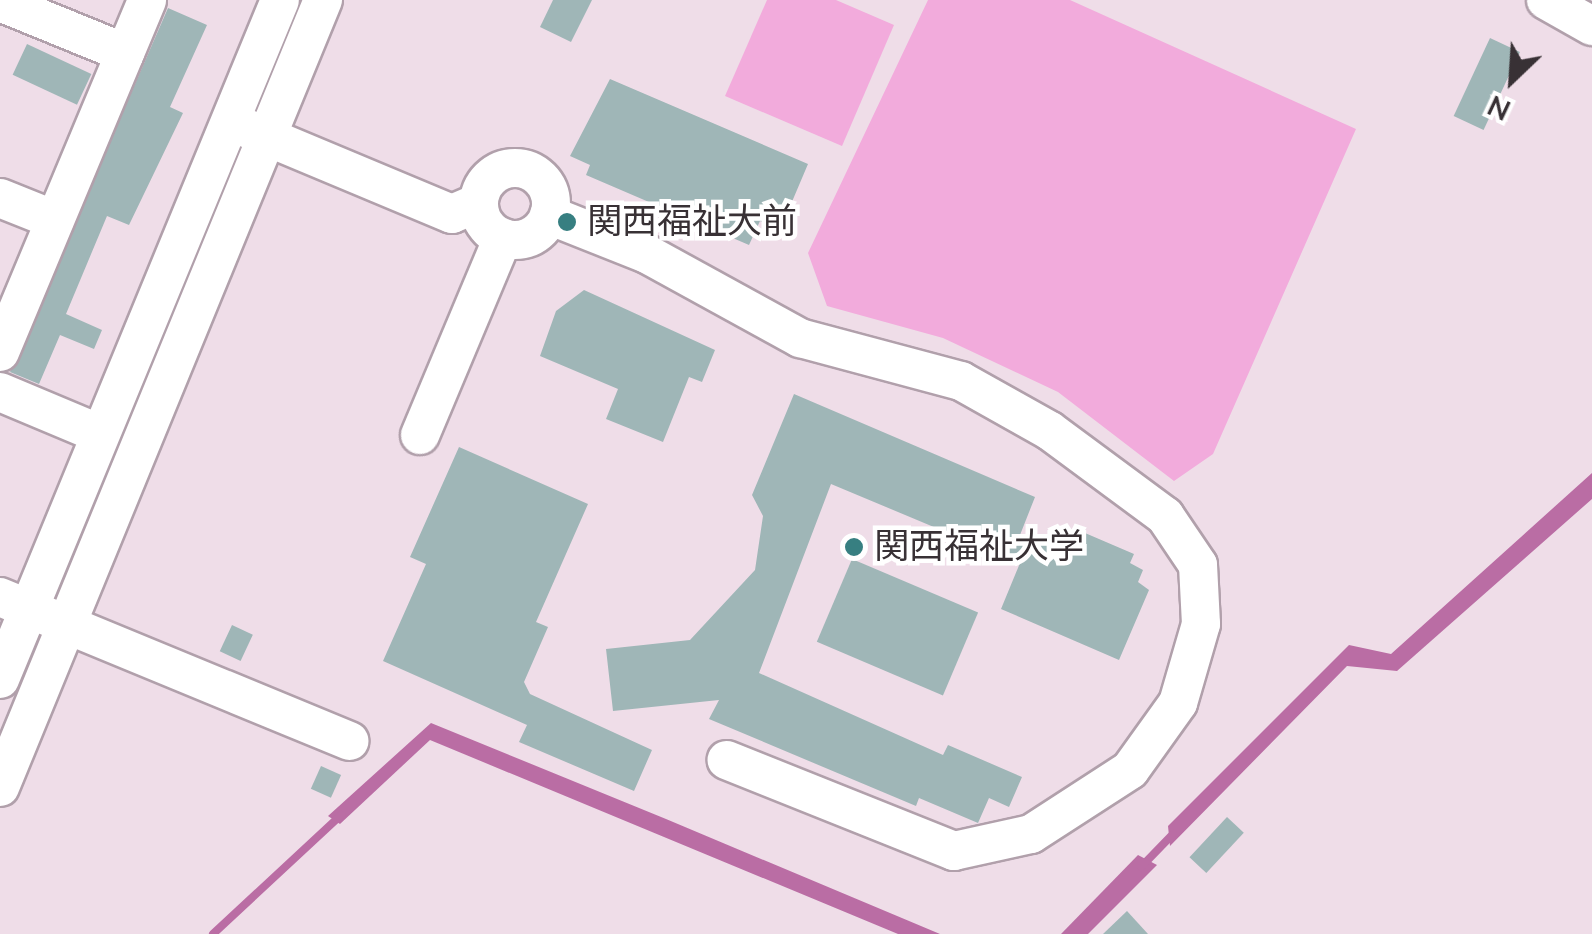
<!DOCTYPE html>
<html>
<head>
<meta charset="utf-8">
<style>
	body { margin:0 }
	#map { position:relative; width:1592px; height:934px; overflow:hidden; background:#efdde8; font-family:"Nunito Sans","Noto Sans JP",sans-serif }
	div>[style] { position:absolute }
	.green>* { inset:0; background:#f2abdc }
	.water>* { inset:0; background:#ba6da4 }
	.stream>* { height:8px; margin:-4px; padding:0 4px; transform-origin:4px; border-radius:4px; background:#ba6da4 }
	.building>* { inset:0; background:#9fb6b7; transform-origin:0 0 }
	.roads { filter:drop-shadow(2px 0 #b1a0ab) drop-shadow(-2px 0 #b1a0ab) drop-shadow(0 2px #b1a0ab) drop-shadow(0 -2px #b1a0ab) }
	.minor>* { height:38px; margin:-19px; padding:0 19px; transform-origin:19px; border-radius:19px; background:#fff }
	.minor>.ring { margin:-19px; padding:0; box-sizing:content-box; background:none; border:38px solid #fff; border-radius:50% }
	.dots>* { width:28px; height:28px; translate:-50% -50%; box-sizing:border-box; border:5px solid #fff; border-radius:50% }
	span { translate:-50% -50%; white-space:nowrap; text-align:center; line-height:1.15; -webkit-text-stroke:9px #fff; paint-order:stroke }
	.poi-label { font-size:35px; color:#383135 }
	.left { translate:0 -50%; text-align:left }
	.north { position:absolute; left:1462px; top:30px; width:100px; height:100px; -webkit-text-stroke:8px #fff; paint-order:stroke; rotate:205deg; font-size:28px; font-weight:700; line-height:40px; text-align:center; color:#383135 }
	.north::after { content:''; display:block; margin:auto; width:35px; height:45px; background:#383135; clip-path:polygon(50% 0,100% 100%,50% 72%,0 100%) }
</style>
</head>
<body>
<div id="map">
	<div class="green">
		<div style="clip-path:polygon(767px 0,836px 0,894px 25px,842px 146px,725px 96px)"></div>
		<div style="clip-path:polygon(928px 0,1070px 0,1356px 129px,1213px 454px,1174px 481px,1058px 392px,943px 338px,827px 306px,808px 253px)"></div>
	</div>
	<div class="water">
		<div style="clip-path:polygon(1592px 473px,1592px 499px,1397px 671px,1347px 666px,1170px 846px,1168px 826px,1349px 645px,1391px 654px)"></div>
		<div style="clip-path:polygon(431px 723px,666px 819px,940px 934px,898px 934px,430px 740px,340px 824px,328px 816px)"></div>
		<div style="clip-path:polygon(1138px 855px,1157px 865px,1088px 934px,1061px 934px)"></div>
	</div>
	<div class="stream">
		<div style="left:1141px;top:867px;width:46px;rotate:-45.9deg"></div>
		<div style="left:213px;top:934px;width:175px;rotate:-42.9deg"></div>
	</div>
	<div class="building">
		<div style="clip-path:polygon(553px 0,592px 0,571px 42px,540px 27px)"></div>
		<div style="clip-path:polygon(168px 8px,207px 25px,170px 107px,183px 113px,129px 225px,107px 216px,66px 314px,102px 330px,94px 349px,60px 335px,39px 384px,10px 372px)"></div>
		<div style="left:1490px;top:38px;width:33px;height:86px;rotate:25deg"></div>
		<div style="left:27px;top:44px;width:71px;height:34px;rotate:25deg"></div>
		<div style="clip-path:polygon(610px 79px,808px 164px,780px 230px,760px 221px,749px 245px,586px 175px,590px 165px,570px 156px)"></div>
		<div style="clip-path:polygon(584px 290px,715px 350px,702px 382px,689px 377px,663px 442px,606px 419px,618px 389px,540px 356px,556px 311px)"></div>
		<div style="clip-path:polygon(794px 394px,1035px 497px,1020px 535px,1085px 533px,1134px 554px,1130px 563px,1143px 570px,1138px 582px,1149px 590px,1119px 660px,1001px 609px,1020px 563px,831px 484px,759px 673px,943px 755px,948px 745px,1022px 777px,1009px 807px,989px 798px,978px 823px,919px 798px,916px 806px,709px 719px,719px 700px,613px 711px,606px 649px,690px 640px,755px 570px,763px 516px,752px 495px)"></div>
		<div style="clip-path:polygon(459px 447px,588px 504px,536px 622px,548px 627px,524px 682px,530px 694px,652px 750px,634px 791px,519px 742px,527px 725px,383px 661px,426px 564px,410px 557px)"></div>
		<div style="left:852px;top:559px;width:137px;height:90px;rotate:23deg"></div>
		<div style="left:232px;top:625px;width:23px;height:29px;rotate:25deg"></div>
		<div style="left:321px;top:766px;width:22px;height:25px;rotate:24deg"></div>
		<div style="left:1227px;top:817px;width:23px;height:55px;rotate:43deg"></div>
		<div style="clip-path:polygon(1127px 911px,1148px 934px,1103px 934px)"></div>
	</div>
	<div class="roads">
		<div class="minor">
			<div style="left:1546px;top:0;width:53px;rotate:29.5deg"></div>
			<div style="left:0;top:2px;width:135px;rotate:22.2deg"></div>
			<div style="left:246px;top:128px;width:223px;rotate:22.7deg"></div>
			<div style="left:452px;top:214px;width:28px;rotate:-23deg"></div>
			<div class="ring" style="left:479px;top:168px;width:34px;height:34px"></div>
			<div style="left:0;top:198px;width:59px;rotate:21.8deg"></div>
			<div style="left:549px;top:215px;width:105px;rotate:21.7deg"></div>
			<div style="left:647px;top:254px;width:175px;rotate:28.8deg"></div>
			<div style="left:800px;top:338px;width:167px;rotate:15deg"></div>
			<div style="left:961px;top:381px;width:102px;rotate:29.3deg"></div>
			<div style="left:1050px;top:431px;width:143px;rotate:36.5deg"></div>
			<div style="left:1165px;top:516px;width:59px;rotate:56deg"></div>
			<div style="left:1198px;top:565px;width:59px;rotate:87.1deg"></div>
			<div style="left:1201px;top:624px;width:82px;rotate:106.2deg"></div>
			<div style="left:1178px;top:703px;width:82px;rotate:125.6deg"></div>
			<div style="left:1130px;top:770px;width:118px;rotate:147.1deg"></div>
			<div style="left:1031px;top:834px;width:79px;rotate:167.6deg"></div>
			<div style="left:954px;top:851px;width:245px;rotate:-158.2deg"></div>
			<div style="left:0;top:352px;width:381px;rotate:-67.3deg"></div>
			<div style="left:0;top:392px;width:108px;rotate:22.8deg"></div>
			<div style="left:420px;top:435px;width:214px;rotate:-67.2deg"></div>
			<div style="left:0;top:597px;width:378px;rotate:22.4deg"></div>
			<div style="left:0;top:679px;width:734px;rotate:-67.59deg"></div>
			<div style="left:0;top:787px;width:851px;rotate:-67.69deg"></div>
		</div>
	</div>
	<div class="dots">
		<div style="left:567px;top:222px;background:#377f81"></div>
		<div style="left:854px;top:547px;background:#377f81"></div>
	</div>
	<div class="poi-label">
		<span class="left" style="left:587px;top:222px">関西福祉大前</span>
		<span class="left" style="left:874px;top:547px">関西福祉大学</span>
	</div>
	<div class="north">N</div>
</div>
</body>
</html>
